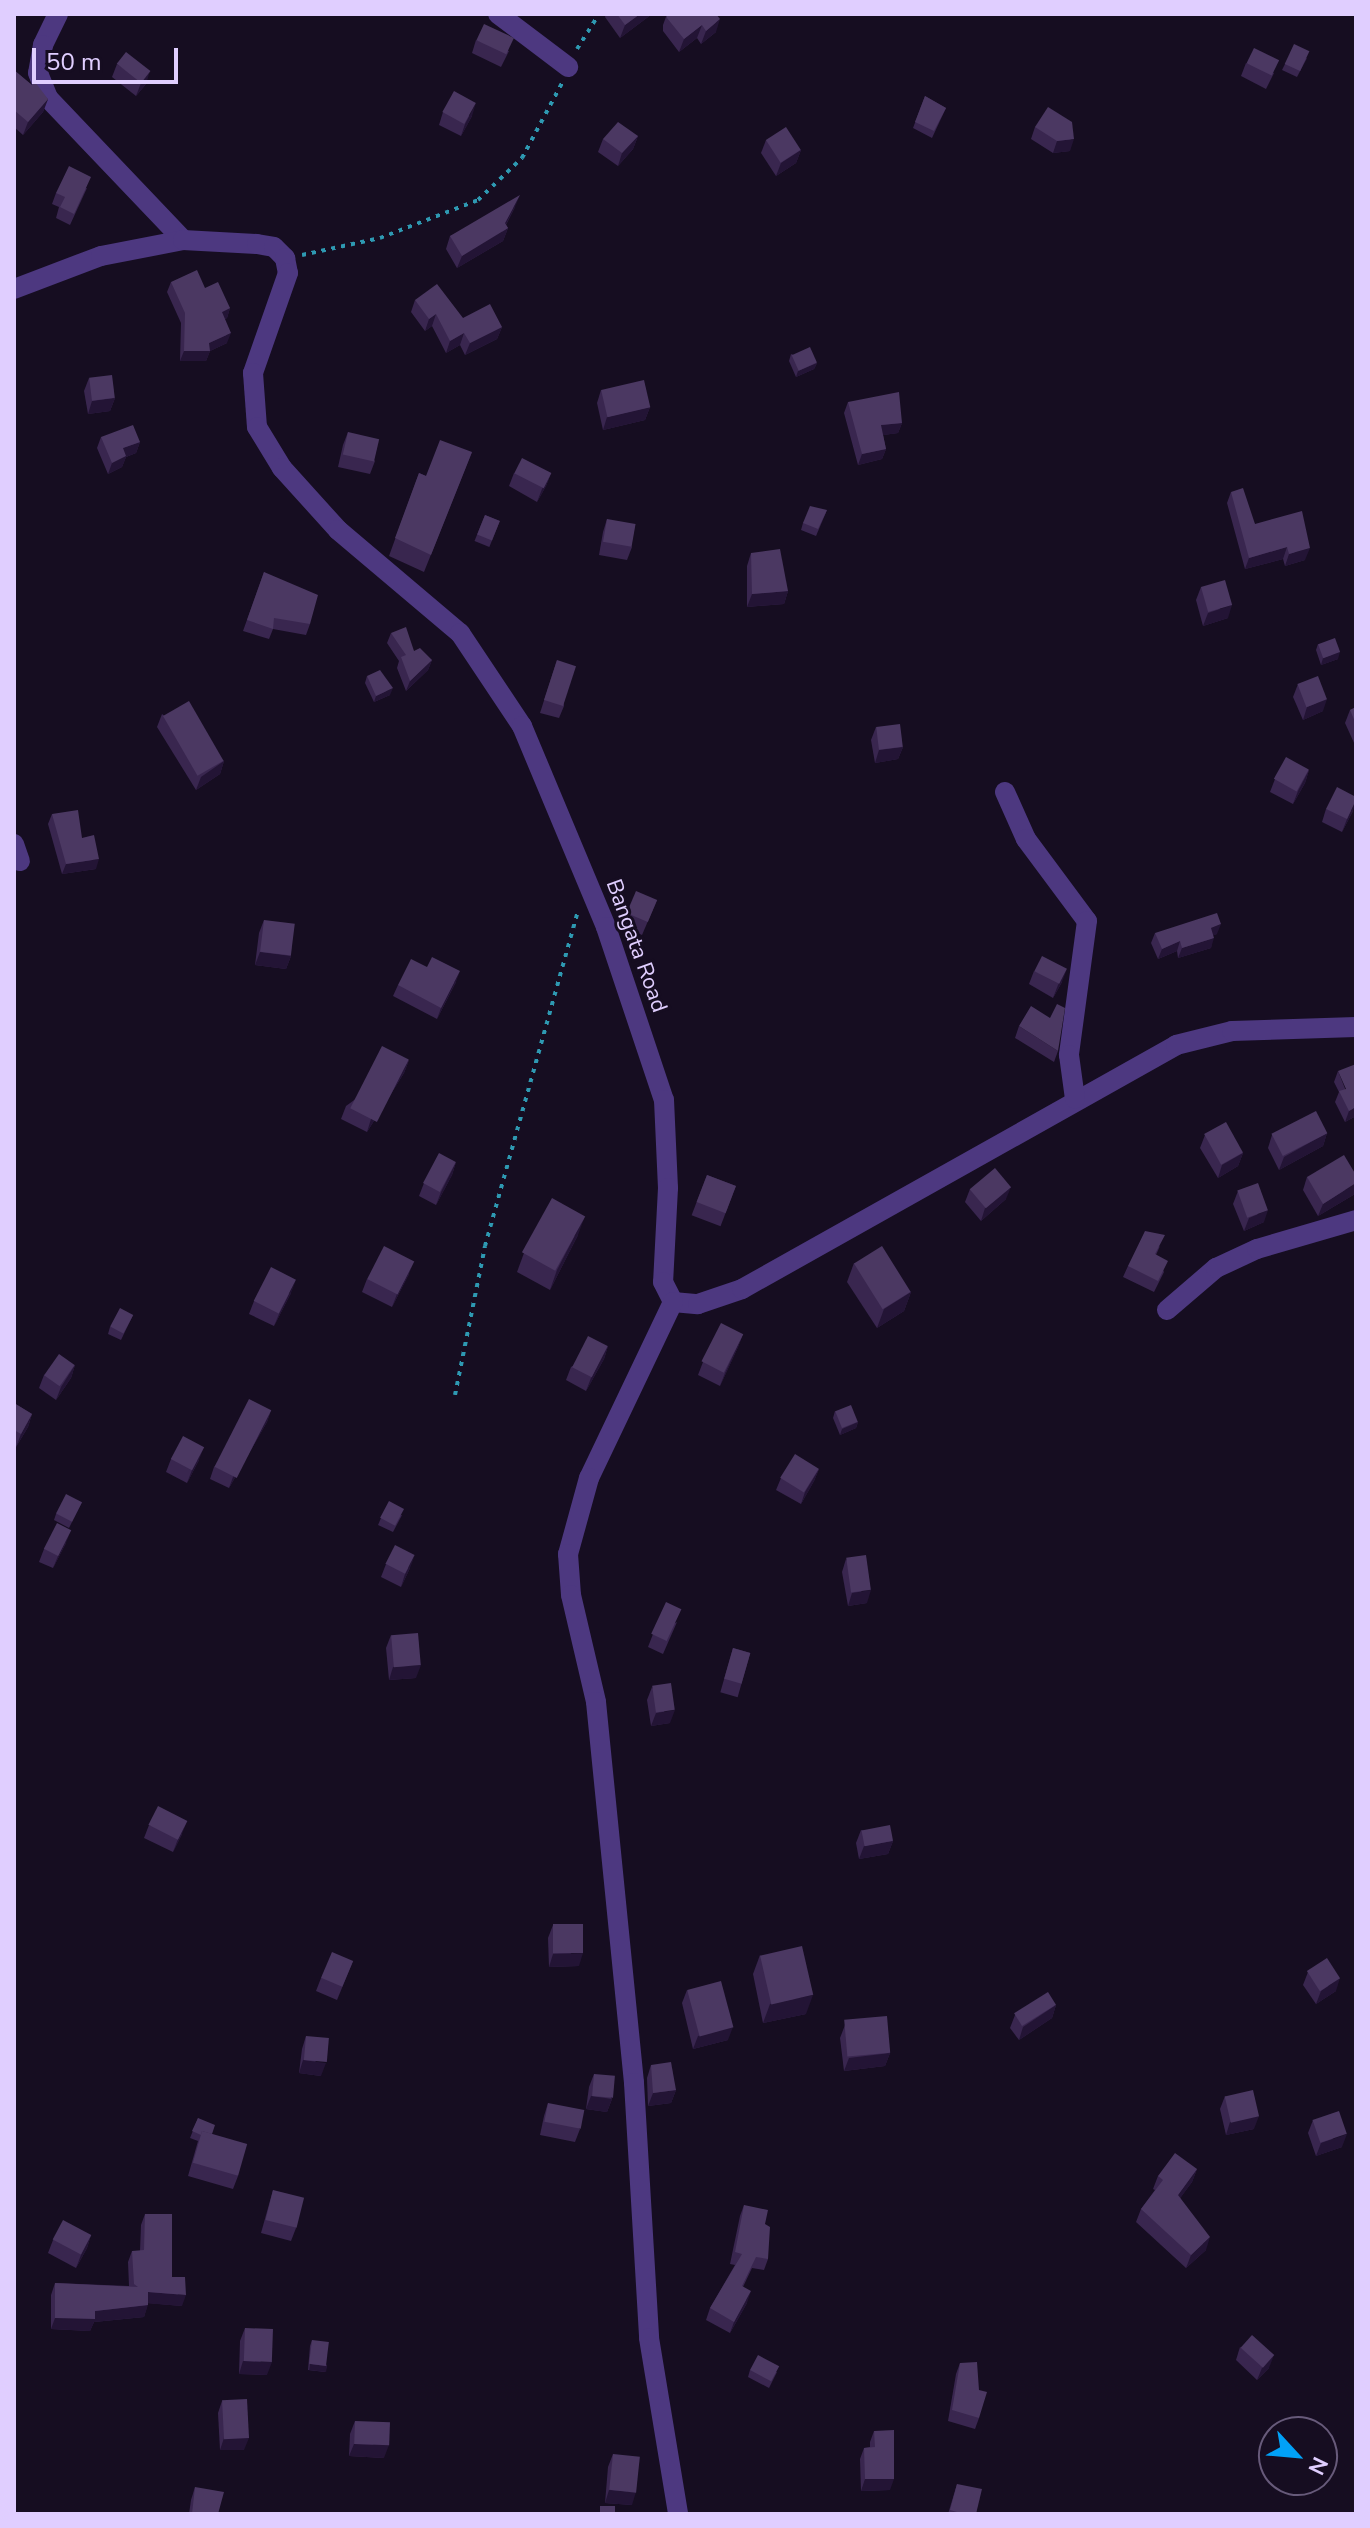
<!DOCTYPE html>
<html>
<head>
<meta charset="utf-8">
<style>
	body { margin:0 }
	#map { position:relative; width:1370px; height:2528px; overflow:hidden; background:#160d21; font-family:"Nunito Sans",sans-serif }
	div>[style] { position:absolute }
	.path>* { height:4px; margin-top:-2px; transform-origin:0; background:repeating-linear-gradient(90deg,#2e99b2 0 4px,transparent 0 10px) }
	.minor>* { height:20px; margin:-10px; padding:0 10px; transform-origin:10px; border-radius:10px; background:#4d3880 }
	.wall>* { inset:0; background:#39264f; transform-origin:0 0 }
	.shaded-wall>* { inset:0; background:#231435; transform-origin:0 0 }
	.building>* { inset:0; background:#4b3862; transform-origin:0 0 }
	span { translate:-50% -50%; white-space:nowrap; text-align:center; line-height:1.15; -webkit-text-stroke:6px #160d21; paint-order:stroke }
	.street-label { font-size:22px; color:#e0ceff }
	.frame { position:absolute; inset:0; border:16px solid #e0ceff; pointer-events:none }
	.north { position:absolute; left:1258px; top:2416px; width:80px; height:80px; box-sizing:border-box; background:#160d21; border:2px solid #675a7a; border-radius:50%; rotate:116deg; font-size:22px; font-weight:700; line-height:32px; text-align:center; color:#e0ceff }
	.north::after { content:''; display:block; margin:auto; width:28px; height:36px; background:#01a1f7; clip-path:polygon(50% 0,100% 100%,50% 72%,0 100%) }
	.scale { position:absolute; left:32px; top:48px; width:146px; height:36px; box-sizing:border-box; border:4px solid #e0ceff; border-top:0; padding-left:10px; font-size:24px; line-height:28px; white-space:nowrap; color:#e0ceff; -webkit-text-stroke:6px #160d21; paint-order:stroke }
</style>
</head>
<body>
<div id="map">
	<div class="path">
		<div style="left:577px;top:49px;width:41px;rotate:-57.8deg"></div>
		<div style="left:302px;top:255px;width:80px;rotate:-12.3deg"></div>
		<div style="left:380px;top:238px;width:105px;rotate:-21.2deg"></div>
		<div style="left:478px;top:200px;width:61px;rotate:-43.7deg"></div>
		<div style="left:522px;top:158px;width:85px;rotate:-61.9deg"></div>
		<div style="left:455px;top:1395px;width:152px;rotate:-78.6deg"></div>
		<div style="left:485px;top:1246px;width:349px;rotate:-74.5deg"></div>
	</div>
	<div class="minor">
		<div style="left:58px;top:14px;width:34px;rotate:116deg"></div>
		<div style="left:43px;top:45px;width:28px;rotate:100deg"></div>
		<div style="left:38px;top:73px;width:27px;rotate:68deg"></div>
		<div style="left:48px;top:98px;width:196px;rotate:46.4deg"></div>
		<div style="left:498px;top:14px;width:88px;rotate:37.1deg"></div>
		<div style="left:14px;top:289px;width:93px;rotate:-20.8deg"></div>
		<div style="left:101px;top:256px;width:84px;rotate:-11deg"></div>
		<div style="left:183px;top:240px;width:74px;rotate:3.1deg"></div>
		<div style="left:257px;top:244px;width:17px;rotate:10deg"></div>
		<div style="left:274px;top:247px;width:16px;rotate:45deg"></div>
		<div style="left:285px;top:258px;width:15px;rotate:79deg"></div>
		<div style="left:288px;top:273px;width:106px;rotate:109.3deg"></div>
		<div style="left:253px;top:373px;width:54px;rotate:85.8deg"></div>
		<div style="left:257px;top:427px;width:48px;rotate:58.6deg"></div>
		<div style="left:282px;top:468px;width:84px;rotate:47.9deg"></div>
		<div style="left:338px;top:530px;width:160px;rotate:40.2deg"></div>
		<div style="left:460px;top:633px;width:112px;rotate:56.3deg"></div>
		<div style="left:522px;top:726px;width:218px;rotate:67.3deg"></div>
		<div style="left:606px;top:927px;width:182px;rotate:71.5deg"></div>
		<div style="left:664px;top:1100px;width:88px;rotate:87.4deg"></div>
		<div style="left:668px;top:1188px;width:94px;rotate:93deg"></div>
		<div style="left:663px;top:1282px;width:22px;rotate:63deg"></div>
		<div style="left:673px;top:1302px;width:25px;rotate:5deg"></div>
		<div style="left:698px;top:1304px;width:46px;rotate:-18.8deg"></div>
		<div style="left:742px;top:1289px;width:498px;rotate:-29.3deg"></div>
		<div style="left:1176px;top:1045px;width:58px;rotate:-14deg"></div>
		<div style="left:1232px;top:1031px;width:124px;rotate:-1.8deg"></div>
		<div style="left:1005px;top:792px;width:51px;rotate:65.9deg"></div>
		<div style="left:1026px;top:839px;width:102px;rotate:53.4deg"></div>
		<div style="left:1087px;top:921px;width:135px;rotate:97.7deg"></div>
		<div style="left:1069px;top:1055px;width:44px;rotate:82.2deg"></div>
		<div style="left:14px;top:844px;width:18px;rotate:71deg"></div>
		<div style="left:673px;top:1302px;width:195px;rotate:115.5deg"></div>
		<div style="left:589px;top:1478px;width:79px;rotate:105.4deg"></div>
		<div style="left:568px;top:1554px;width:41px;rotate:85.8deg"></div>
		<div style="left:571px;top:1595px;width:110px;rotate:76.8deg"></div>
		<div style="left:596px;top:1702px;width:383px;rotate:84.3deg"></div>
		<div style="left:634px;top:2083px;width:255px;rotate:86.6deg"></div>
		<div style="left:649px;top:2338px;width:178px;rotate:80.6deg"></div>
		<div style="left:1167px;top:1310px;width:65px;rotate:-40.6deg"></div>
		<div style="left:1216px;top:1268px;width:45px;rotate:-24.9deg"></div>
		<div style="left:1257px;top:1249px;width:103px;rotate:-16.3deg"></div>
	</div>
	<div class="wall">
		<div style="clip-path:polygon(606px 14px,652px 14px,620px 38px,605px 17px)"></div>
		<div style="clip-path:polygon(667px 14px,716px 14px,716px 32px,701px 44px,697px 38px,679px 52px,663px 31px,663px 25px)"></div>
		<div style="clip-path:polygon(476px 40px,509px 51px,501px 67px,472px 53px)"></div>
		<div style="clip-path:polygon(1307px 58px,1297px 77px,1282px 70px,1285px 64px)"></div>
		<div style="clip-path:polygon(1246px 63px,1274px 73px,1266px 89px,1241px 76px)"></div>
		<div style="clip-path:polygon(117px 64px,146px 84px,136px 96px,112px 77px)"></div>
		<div style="clip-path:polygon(14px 70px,48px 99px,43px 112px,23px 135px,14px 127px)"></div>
		<div style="clip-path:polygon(925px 96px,946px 108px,932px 138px,913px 128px)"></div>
		<div style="clip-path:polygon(443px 112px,472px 116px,461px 136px,439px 125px)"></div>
		<div style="clip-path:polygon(1072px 122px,1070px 151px,1053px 153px,1031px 139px,1035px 127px)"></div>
		<div style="clip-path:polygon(638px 136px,633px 149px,618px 166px,598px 152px,603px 139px)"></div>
		<div style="clip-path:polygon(766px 140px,801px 150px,796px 163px,776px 176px,761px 153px)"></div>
		<div style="clip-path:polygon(87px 188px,70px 225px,56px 218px,59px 207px,52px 204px,56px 193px)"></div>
		<div style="clip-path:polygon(515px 207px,506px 225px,508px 228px,503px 241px,457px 268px,446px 249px,450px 236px)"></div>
		<div style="clip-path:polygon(171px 282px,205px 288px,230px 308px,227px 318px,225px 319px,227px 343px,210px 351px,206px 361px,180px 361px,181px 323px,167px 292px)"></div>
		<div style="clip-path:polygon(415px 300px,463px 318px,502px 327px,497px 339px,465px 355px,460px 345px,446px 353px,432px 326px,425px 331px,411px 312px)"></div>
		<div style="clip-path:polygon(791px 354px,817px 363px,814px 369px,796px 377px,789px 361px)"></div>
		<div style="clip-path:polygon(89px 378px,115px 398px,110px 411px,88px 414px,84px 391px)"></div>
		<div style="clip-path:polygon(601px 390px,650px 407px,645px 420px,603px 430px,597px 403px)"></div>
		<div style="clip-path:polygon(848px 402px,902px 423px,898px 433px,883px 435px,886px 449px,882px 459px,858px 465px,844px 413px)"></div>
		<div style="clip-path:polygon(348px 432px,375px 461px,370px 474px,338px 467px,343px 445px)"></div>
		<div style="clip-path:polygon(101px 437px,140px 442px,136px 453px,126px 457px,122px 467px,108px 474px,97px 448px)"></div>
		<div style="clip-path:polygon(472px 452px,424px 572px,389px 556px,419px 473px,426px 476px)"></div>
		<div style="clip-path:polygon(514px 473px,551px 473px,546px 486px,537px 502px,509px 486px)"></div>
		<div style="clip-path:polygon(1231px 492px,1255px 524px,1305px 560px,1285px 566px,1283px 559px,1245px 569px,1227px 503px)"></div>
		<div style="clip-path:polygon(827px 510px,816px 536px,801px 530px,803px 523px)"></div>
		<div style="left:485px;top:515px;width:16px;height:28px;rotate:22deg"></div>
		<div style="clip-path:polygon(607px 519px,632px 547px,627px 560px,599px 555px,603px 532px)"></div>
		<div style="clip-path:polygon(751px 553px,788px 591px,784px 604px,747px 607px,747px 566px)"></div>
		<div style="clip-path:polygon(264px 572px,310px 624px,306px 635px,273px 629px,269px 639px,243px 631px)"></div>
		<div style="clip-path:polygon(1201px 587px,1228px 618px,1203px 626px,1196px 600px)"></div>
		<div style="clip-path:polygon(391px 633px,414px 651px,432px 660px,428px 670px,406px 691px,397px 668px,399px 661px,387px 643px)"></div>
		<div style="clip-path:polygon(1318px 644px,1338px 659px,1321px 665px,1316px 650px)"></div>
		<div style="clip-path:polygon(557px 660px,564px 706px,559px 718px,540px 713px)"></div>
		<div style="clip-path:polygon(367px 676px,390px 695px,374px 702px,365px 683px)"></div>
		<div style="clip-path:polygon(1298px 684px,1323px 711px,1303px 720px,1293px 697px)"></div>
		<div style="clip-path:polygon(1356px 707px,1356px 745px,1355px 745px,1345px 723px,1350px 710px)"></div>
		<div style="clip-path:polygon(162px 714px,224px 761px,220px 774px,196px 790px,157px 727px)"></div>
		<div style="clip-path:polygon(876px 727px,903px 747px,898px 759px,875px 763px,871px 740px)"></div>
		<div style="clip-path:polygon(1309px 770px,1305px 783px,1293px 804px,1270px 792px,1275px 779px)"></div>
		<div style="clip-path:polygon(1326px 809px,1353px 811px,1342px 832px,1322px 822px)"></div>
		<div style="clip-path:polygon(52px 814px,82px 838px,96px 869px,62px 874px,48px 824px)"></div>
		<div style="clip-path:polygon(657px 900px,642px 935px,621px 925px,625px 912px)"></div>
		<div style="clip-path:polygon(264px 920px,291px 956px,286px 969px,255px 965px,259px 933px)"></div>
		<div style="clip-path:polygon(1155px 933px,1217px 934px,1213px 935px,1211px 948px,1178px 958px,1177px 951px,1158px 959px,1151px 943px)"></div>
		<div style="clip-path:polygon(1034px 971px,1062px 982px,1053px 998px,1029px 984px)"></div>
		<div style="clip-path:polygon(456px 982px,437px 1019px,393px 996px,398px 985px)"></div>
		<div style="clip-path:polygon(1019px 1026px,1058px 1051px,1054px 1062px,1015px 1038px)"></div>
		<div style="clip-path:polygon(409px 1060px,404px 1073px,367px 1132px,341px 1119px,346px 1106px)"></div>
		<div style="clip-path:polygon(1338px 1071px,1356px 1116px,1345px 1122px,1335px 1102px,1339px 1092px,1334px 1082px)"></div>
		<div style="clip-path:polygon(1327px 1133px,1323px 1146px,1279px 1170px,1268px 1148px,1272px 1135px)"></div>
		<div style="clip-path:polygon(1205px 1135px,1243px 1153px,1238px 1166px,1218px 1178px,1200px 1148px)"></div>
		<div style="clip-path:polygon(456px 1162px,452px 1175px,436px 1205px,419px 1196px,424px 1183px)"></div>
		<div style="left:707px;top:1175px;width:31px;height:43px;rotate:21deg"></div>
		<div style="clip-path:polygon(1307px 1177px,1355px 1194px,1318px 1216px,1303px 1190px)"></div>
		<div style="clip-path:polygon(970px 1189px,1006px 1199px,981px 1221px,965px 1202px)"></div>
		<div style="clip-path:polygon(1238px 1191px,1264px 1222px,1244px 1231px,1233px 1204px)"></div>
		<div style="clip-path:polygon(578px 1235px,550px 1290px,517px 1272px,524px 1253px)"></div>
		<div style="clip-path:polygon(1160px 1246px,1156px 1255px,1164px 1272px,1154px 1292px,1123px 1277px,1128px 1266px)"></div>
		<div style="clip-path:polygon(854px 1263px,911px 1292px,904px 1311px,877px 1328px,847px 1282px)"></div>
		<div style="clip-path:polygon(409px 1274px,392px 1307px,362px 1292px,367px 1279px)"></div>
		<div style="clip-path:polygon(291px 1293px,274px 1326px,249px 1314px,254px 1301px)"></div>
		<div style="clip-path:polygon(133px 1315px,121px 1340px,108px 1334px,110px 1327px)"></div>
		<div style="clip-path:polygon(743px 1334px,738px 1347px,720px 1386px,698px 1375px,703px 1362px)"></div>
		<div style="clip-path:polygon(608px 1346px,604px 1359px,586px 1391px,566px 1380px,571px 1367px)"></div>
		<div style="clip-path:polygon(75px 1365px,71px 1378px,56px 1400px,39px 1388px,44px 1375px)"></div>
		<div style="clip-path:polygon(14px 1403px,32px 1414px,28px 1427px,16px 1447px,14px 1445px)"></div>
		<div style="clip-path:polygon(271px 1410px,267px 1422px,229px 1488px,210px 1479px,214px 1467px)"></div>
		<div style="clip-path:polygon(835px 1411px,858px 1422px,856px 1428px,840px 1435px,833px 1418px)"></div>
		<div style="clip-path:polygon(171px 1459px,199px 1460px,187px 1483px,166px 1472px)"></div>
		<div style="clip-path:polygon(819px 1469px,814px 1481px,801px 1504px,776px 1490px,781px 1478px)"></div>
		<div style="clip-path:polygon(82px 1502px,69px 1528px,54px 1520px,56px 1514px)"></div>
		<div style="clip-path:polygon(402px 1515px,393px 1532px,378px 1525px,381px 1518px)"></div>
		<div style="clip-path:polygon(66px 1543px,53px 1568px,39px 1562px,44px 1549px)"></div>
		<div style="clip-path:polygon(846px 1559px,867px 1603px,848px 1606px,842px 1572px)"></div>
		<div style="clip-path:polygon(386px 1564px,410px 1568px,401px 1587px,381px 1577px)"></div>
		<div style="clip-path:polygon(677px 1622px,663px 1654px,648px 1647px,653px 1634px)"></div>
		<div style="clip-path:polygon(391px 1635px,416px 1678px,389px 1680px,386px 1648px)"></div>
		<div style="left:733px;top:1648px;width:18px;height:46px;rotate:16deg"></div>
		<div style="clip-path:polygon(652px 1687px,670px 1723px,651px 1726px,647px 1700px)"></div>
		<div style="clip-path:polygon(149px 1825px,182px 1834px,173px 1852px,144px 1838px)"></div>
		<div style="clip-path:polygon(861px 1830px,893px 1841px,888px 1854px,859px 1859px,856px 1843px)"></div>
		<div style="clip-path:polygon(553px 1925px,579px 1966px,549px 1967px,548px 1938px)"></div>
		<div style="clip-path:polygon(760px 1955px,806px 2014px,763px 2023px,753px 1974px)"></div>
		<div style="clip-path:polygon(353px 1961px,337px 2000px,316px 1991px,321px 1978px)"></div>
		<div style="clip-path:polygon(1308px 1972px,1336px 1991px,1316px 2004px,1303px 1985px)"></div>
		<div style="clip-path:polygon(687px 1990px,728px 2040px,693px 2049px,682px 2003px)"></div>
		<div style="clip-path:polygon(1056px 2005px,1052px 2018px,1019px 2040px,1010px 2028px,1015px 2015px)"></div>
		<div style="clip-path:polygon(845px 2025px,890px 2053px,885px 2066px,844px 2071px,840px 2038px)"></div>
		<div style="clip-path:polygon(306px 2036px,321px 2076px,299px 2073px,302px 2049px)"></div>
		<div style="clip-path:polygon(651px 2065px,676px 2090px,671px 2103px,648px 2106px,647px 2078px)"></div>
		<div style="clip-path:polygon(594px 2074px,612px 2099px,607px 2112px,586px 2109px,589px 2087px)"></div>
		<div style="clip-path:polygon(1225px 2096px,1254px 2129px,1226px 2135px,1220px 2109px)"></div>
		<div style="clip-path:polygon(548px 2103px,580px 2129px,575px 2142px,540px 2135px,544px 2116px)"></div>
		<div style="clip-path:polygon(198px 2118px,212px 2134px,238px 2176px,233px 2189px,188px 2176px,198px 2141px,190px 2138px)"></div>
		<div style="clip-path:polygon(1313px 2120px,1342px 2147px,1316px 2156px,1308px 2133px)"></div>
		<div style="clip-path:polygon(1197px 2169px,1192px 2182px,1180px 2198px,1206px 2250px,1186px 2268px,1136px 2222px,1141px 2209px,1155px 2190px,1153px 2189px,1158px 2176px)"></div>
		<div style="clip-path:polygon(273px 2190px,296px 2228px,291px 2241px,261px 2233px)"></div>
		<div style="clip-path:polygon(744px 2205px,765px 2224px,768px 2259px,764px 2270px,752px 2268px,743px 2287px,747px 2303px,730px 2333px,706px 2320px,710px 2308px,735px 2265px,730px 2264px,740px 2216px)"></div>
		<div style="clip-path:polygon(145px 2214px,172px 2277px,182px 2306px,148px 2303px,144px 2317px,94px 2322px,90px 2331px,51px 2329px,51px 2295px,55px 2283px,129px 2286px,128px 2262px,132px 2251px,140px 2251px,141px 2225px)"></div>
		<div style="clip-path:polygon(91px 2235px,87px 2248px,76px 2268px,48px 2253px,53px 2240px)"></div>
		<div style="clip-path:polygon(245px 2328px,267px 2375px,239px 2374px,240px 2341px)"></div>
		<div style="clip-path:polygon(312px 2340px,327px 2366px,325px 2372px,308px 2370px,310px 2346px)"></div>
		<div style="clip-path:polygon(1240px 2347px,1269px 2368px,1257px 2380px,1236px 2360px)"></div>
		<div style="clip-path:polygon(960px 2363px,979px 2418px,975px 2429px,948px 2421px,956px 2374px)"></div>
		<div style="clip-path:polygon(750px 2370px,777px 2372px,769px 2388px,748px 2377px)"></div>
		<div style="clip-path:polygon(222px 2401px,244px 2450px,220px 2450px,218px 2413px)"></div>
		<div style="clip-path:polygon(355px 2421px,384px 2458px,349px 2456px,350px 2434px)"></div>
		<div style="clip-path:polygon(874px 2431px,890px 2490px,861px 2491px,860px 2459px,864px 2448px,870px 2447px,870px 2442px)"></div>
		<div style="clip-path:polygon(613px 2454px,632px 2505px,605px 2503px,608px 2467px)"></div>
		<div style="clip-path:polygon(957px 2484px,976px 2514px,948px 2514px)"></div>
		<div style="clip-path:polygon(195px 2487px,218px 2514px,189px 2514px,191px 2500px)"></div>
	</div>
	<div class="shaded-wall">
		<div style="clip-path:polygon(640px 14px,652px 14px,620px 38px,625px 25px)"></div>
		<div style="clip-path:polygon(720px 19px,716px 32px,701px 44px,706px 31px)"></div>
		<div style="clip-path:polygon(702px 25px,697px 38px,679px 52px,684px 39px)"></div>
		<div style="clip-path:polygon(150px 71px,146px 84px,136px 96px,141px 83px)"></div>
		<div style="clip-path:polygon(48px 99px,43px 112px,23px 135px,28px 122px)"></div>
		<div style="clip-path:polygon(476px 103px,472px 116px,461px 136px,465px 124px)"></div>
		<div style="clip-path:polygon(638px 136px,633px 149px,618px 166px,622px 153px)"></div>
		<div style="clip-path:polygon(1074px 139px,1070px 151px,1053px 153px,1057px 141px)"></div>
		<div style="clip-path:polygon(801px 150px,796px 163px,776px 176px,781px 163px)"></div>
		<div style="clip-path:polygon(520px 195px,515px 207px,502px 232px,508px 228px,503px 241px,457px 268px,462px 256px,505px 223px)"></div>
		<div style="clip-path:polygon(230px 308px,227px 318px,218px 322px,222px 312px)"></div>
		<div style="clip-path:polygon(436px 314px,432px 326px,425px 331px,429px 319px)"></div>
		<div style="clip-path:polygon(502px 327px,497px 339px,465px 355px,470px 343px)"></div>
		<div style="clip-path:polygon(231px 333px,227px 343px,210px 351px,206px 361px,180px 361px,184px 351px,209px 343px)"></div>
		<div style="clip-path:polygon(464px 333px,460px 345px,446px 353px,450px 341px)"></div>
		<div style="clip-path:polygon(817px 363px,814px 369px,796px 377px,798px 371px)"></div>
		<div style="clip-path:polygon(115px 398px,110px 411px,88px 414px,92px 401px)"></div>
		<div style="clip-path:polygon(650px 407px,645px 420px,603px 430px,607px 417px)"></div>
		<div style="clip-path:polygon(902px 423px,898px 433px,877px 436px,881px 425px)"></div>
		<div style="clip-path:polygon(140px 442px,136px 453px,126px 457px,122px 467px,108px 474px,112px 463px,123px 448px)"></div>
		<div style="clip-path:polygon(886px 449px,882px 459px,858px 465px,862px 454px)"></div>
		<div style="clip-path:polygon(551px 473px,546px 486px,537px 502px,542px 489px)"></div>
		<div style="clip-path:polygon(1287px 547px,1283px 559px,1245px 569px,1249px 558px)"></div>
		<div style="clip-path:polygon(1310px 548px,1305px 560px,1285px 566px,1289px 554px)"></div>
		<div style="clip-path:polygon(788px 591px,784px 604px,747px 607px,752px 594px)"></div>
		<div style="clip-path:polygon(1232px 605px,1228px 618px,1203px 626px,1208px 613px)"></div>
		<div style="clip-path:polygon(1340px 652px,1338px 659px,1321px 665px,1323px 658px)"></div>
		<div style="clip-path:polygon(432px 660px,428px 670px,406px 691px,410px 681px)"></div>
		<div style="clip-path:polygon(393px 688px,390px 695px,374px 702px,376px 696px)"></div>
		<div style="clip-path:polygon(1327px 699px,1323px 711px,1303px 720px,1307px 707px)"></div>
		<div style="clip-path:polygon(903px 747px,898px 759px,875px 763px,879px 750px)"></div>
		<div style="clip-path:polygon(224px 761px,220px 774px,196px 790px,201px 777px)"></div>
		<div style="clip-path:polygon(1309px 770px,1305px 783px,1293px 804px,1298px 791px)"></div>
		<div style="clip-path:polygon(1356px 800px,1353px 811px,1342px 832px,1347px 819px)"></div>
		<div style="clip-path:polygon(99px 859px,96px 869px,62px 874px,66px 864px)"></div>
		<div style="clip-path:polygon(1221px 924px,1217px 934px,1207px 938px,1211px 928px)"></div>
		<div style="clip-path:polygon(1214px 938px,1211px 948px,1178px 958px,1182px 948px)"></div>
		<div style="clip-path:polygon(1180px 941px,1177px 951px,1158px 959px,1162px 949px)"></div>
		<div style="clip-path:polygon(260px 952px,291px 956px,286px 969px,255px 965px)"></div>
		<div style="clip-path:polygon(1067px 969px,1062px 982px,1053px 998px,1058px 985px)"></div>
		<div style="clip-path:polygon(460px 971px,456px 982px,437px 1019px,441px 1008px)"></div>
		<div style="clip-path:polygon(409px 1060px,404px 1073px,367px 1132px,371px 1119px)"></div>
		<div style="clip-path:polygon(1356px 1107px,1356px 1116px,1345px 1122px,1349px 1111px)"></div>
		<div style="clip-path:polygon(1327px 1133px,1323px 1146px,1279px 1170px,1284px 1157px)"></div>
		<div style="clip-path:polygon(1243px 1153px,1238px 1166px,1218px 1178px,1222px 1165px)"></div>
		<div style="clip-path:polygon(456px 1162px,452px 1175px,436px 1205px,441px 1192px)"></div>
		<div style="clip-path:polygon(1356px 1183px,1355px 1194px,1318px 1216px,1323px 1204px)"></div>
		<div style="clip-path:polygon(1011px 1187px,1006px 1199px,981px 1221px,985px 1208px)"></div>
		<div style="clip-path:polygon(1268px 1210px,1264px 1222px,1244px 1231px,1249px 1218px)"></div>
		<div style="clip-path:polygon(585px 1216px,578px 1235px,550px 1290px,557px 1270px)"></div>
		<div style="clip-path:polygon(414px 1261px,409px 1274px,392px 1307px,397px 1294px)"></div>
		<div style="clip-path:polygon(296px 1280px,291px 1293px,274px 1326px,279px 1314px)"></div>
		<div style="clip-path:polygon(911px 1292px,904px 1311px,877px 1328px,884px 1309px)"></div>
		<div style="clip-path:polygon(743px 1334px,738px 1347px,720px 1386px,725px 1373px)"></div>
		<div style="clip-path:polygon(608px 1346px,604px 1359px,586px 1391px,591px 1378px)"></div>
		<div style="clip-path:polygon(75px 1365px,71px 1378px,56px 1400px,61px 1387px)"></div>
		<div style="clip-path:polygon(271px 1410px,267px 1422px,229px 1488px,233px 1477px)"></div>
		<div style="clip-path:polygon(32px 1414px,28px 1427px,16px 1447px,21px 1434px)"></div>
		<div style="clip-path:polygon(858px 1422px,856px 1428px,840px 1435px,842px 1429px)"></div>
		<div style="clip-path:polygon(204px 1447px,199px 1460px,187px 1483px,192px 1470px)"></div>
		<div style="clip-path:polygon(819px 1469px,814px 1481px,801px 1504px,805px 1492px)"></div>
		<div style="clip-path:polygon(71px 1530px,66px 1543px,53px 1568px,58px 1556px)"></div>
		<div style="clip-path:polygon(415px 1555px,410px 1568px,401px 1587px,405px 1574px)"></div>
		<div style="clip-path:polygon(871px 1590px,867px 1603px,848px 1606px,852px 1593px)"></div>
		<div style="clip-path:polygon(421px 1665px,416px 1678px,389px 1680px,393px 1667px)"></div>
		<div style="clip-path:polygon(675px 1710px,670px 1723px,651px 1726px,656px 1713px)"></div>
		<div style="clip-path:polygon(187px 1821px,182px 1834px,173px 1852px,178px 1839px)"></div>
		<div style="clip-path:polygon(893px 1841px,888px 1854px,859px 1859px,864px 1846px)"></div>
		<div style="clip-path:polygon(583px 1953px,579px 1966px,549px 1967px,553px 1954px)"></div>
		<div style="clip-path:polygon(1340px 1978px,1336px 1991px,1316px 2004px,1321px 1991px)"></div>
		<div style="clip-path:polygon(813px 1995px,806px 2014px,763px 2023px,770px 2004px)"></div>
		<div style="clip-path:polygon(1056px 2005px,1052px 2018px,1019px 2040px,1023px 2027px)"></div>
		<div style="clip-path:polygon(733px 2027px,728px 2040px,693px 2049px,698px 2036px)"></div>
		<div style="clip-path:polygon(890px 2053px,885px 2066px,844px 2071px,849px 2058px)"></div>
		<div style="clip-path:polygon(303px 2060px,326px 2063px,321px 2076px,299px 2073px)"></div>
		<div style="clip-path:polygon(676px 2090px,671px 2103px,648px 2106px,653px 2093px)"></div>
		<div style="clip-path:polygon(591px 2096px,612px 2099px,607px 2112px,586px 2109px)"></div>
		<div style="clip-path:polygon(1259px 2116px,1254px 2129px,1226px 2135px,1230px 2122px)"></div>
		<div style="clip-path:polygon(1347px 2134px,1342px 2147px,1316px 2156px,1321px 2143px)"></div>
		<div style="clip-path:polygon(1197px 2169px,1192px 2182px,1173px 2208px,1178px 2195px)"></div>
		<div style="clip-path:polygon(91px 2235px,87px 2248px,76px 2268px,81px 2255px)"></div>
		<div style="clip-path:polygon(1210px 2237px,1206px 2250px,1186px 2268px,1191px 2255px)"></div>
		<div style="clip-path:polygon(751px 2291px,747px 2303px,730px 2333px,734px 2322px)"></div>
		<div style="clip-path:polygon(148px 2292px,186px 2295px,182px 2306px,144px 2303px)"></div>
		<div style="clip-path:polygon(148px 2305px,144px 2317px,94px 2322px,90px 2331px,51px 2329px,55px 2318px,95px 2311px)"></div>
		<div style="clip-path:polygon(1274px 2355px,1269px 2368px,1257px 2380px,1262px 2368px)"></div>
		<div style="clip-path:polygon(243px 2361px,272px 2362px,267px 2375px,239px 2374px)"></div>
		<div style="left:310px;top:2364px;width:17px;height:6px;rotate:7deg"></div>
		<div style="clip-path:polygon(224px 2438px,249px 2438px,244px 2450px,220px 2450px)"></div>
		<div style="clip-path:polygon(354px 2444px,389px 2445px,384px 2458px,349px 2456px)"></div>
		<div style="clip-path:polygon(865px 2479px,894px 2479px,890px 2490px,861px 2491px)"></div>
		<div style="clip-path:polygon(609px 2490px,636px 2492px,632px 2505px,605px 2503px)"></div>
	</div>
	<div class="building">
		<div style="clip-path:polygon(617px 14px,640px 14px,625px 25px)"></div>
		<div style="clip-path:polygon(667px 14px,716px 14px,720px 19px,706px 31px,702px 25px,684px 39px,667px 18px)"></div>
		<div style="left:484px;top:24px;width:33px;height:18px;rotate:25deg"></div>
		<div style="left:1294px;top:44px;width:17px;height:22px;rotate:25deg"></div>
		<div style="left:1254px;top:48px;width:28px;height:17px;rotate:26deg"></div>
		<div style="left:126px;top:52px;width:31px;height:15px;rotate:38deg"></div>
		<div style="clip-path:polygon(14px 70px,32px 85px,35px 82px,48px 99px,28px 122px,14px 110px)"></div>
		<div style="left:454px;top:91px;width:25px;height:24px;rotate:29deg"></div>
		<div style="clip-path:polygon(925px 96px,946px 108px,934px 131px,915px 122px)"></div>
		<div style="clip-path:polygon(1048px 107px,1072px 122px,1074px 139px,1057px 141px,1035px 127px)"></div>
		<div style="clip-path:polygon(618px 122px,638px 136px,622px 153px,603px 139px)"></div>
		<div style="left:786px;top:127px;width:27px;height:24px;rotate:57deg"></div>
		<div style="clip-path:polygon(69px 166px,91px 177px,74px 214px,60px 207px,65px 197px,56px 193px)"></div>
		<div style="clip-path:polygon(520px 195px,505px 223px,508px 228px,462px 256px,450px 236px)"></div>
		<div style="clip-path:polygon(197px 270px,205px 288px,218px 282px,230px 308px,222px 312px,231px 333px,209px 343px,210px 351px,184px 351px,185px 313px,171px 282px)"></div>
		<div style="clip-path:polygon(437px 284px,463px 318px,490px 304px,502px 327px,470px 343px,464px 333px,450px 341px,436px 314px,429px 319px,415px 300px)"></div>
		<div style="left:810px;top:347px;width:17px;height:20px;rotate:66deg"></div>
		<div style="left:112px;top:375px;width:23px;height:23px;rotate:83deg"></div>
		<div style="left:644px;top:380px;width:28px;height:44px;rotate:77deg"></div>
		<div style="clip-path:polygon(899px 392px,902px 423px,881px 425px,886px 449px,862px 454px,848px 402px)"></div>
		<div style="clip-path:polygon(133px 425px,140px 442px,123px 448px,126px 456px,112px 463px,101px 437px)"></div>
		<div style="left:348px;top:432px;width:32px;height:23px;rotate:13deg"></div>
		<div style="clip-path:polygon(440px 440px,472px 452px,431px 555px,395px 538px,419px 473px,426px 476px)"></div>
		<div style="left:522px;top:458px;width:33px;height:17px;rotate:27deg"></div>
		<div style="clip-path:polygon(1243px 488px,1255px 524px,1302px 511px,1310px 548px,1289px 554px,1287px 547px,1249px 558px,1231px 492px)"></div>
		<div style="clip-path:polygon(810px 506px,827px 510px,818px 529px,803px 523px)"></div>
		<div style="left:485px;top:515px;width:16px;height:21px;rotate:22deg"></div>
		<div style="left:607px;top:519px;width:29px;height:23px;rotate:10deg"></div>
		<div style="clip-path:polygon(780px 549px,788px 591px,752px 594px,751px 553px)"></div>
		<div style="clip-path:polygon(264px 572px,318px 595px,310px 624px,274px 618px,273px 629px,247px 620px)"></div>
		<div style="left:1225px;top:580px;width:26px;height:25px;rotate:74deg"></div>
		<div style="clip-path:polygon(406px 627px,414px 651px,420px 648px,432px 660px,410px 681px,401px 657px,406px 655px,391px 633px)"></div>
		<div style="left:1335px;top:638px;width:15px;height:18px;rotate:70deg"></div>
		<div style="left:557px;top:660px;width:20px;height:42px;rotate:18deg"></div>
		<div style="clip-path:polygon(380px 670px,393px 688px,376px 696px,367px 676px)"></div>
		<div style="left:1318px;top:676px;width:25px;height:22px;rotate:69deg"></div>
		<div style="left:189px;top:701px;width:69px;height:30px;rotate:60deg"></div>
		<div style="clip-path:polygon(1356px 707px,1356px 724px,1350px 710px)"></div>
		<div style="left:900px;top:724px;width:23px;height:24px;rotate:83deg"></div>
		<div style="left:1286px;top:757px;width:26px;height:25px;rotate:29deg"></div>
		<div style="clip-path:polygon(1337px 787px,1356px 797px,1356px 800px,1347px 819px,1326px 809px)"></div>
		<div style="clip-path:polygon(78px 810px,82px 838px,94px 835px,99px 859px,66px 864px,52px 814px)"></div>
		<div style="left:636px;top:891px;width:23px;height:24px;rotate:23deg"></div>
		<div style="clip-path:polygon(1217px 913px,1221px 924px,1211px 928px,1214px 938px,1182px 948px,1180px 941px,1162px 949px,1155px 933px)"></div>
		<div style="left:264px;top:920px;width:31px;height:32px;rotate:7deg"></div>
		<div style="left:1042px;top:956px;width:28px;height:17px;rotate:27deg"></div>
		<div style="clip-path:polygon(432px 957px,460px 971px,441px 1008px,398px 985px,411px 959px,427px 967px)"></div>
		<div style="clip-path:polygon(1057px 1004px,1065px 1008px,1058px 1051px,1019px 1026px,1031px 1006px,1050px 1018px)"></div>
		<div style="left:382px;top:1046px;width:30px;height:70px;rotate:27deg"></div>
		<div style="clip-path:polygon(1356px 1064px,1356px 1107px,1349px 1111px,1339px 1091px,1346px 1089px,1338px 1071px)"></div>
		<div style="left:1316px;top:1111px;width:25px;height:50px;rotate:63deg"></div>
		<div style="left:1226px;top:1122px;width:35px;height:25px;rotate:61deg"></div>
		<div style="left:439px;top:1153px;width:19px;height:34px;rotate:28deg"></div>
		<div style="clip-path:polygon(1344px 1155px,1356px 1175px,1356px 1183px,1323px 1204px,1307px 1177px)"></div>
		<div style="left:995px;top:1168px;width:25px;height:33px;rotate:50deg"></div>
		<div style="left:707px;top:1175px;width:31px;height:29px;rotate:21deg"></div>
		<div style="left:1258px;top:1183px;width:29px;height:22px;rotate:70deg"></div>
		<div style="left:552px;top:1198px;width:38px;height:62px;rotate:29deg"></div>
		<div style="clip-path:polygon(1145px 1231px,1165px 1235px,1155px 1254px,1168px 1261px,1158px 1281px,1128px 1266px)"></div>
		<div style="left:384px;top:1246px;width:34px;height:37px;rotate:27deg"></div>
		<div style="left:882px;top:1246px;width:54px;height:33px;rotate:58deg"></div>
		<div style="left:271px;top:1267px;width:28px;height:38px;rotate:27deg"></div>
		<div style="left:120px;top:1308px;width:15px;height:21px;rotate:28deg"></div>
		<div style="left:721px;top:1323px;width:25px;height:43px;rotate:27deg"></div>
		<div style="left:588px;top:1336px;width:22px;height:35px;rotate:27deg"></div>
		<div style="left:59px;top:1354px;width:19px;height:26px;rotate:35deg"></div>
		<div style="left:249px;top:1399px;width:25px;height:76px;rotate:27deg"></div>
		<div style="clip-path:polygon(14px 1403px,32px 1414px,21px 1434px,14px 1430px)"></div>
		<div style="left:851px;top:1405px;width:18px;height:17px;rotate:68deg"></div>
		<div style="left:183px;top:1436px;width:24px;height:26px;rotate:28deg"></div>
		<div style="left:795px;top:1454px;width:28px;height:28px;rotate:32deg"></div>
		<div style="left:66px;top:1494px;width:18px;height:22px;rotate:27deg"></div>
		<div style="left:389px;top:1501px;width:17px;height:19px;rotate:28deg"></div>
		<div style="left:57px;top:1523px;width:16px;height:29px;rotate:27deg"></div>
		<div style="left:395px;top:1545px;width:22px;height:21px;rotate:27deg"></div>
		<div style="left:866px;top:1555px;width:35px;height:20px;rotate:82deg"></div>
		<div style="left:666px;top:1602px;width:17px;height:35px;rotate:25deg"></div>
		<div style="left:418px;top:1633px;width:32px;height:27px;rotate:85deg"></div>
		<div style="left:733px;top:1648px;width:18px;height:32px;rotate:16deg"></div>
		<div style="left:671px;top:1683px;width:27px;height:19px;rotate:82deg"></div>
		<div style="left:158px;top:1806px;width:33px;height:21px;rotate:27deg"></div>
		<div style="left:890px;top:1825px;width:16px;height:29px;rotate:79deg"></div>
		<div style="left:583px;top:1924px;width:29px;height:30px;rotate:90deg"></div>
		<div style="left:802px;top:1946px;width:50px;height:43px;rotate:77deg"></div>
		<div style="left:332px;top:1952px;width:23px;height:28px;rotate:23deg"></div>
		<div style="left:1327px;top:1958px;width:24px;height:24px;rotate:57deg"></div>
		<div style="left:721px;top:1981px;width:48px;height:35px;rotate:75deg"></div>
		<div style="left:1048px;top:1992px;width:15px;height:40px;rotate:58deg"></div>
		<div style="left:887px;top:2016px;width:37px;height:43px;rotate:85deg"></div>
		<div style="left:306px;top:2036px;width:23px;height:24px;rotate:5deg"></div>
		<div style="clip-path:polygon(671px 2062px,676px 2090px,653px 2093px,651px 2065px)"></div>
		<div style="left:594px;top:2074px;width:21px;height:22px;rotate:5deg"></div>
		<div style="left:1253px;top:2090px;width:27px;height:29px;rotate:77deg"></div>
		<div style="left:548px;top:2103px;width:37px;height:19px;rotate:11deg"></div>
		<div style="left:1339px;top:2111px;width:24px;height:28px;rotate:71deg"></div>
		<div style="clip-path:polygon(198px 2118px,215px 2125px,212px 2134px,202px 2131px,201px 2135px,192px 2131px)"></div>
		<div style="left:202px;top:2131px;width:47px;height:33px;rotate:16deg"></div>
		<div style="clip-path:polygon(1175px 2153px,1197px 2169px,1178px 2195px,1210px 2237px,1191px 2255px,1141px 2209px,1163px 2180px,1158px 2176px)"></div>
		<div style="left:273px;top:2190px;width:32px;height:31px;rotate:14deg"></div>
		<div style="clip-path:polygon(744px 2205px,768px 2210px,765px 2224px,770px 2227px,768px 2259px,756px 2257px,742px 2286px,751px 2291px,734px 2322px,710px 2308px,742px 2254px,735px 2252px)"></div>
		<div style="clip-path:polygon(145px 2214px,172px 2214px,172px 2277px,185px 2277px,186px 2295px,148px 2292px,148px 2305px,95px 2311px,95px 2319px,55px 2318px,55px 2283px,138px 2287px,134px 2284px,132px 2251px,144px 2250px)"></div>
		<div style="left:63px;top:2220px;width:32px;height:22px;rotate:28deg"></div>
		<div style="left:245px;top:2328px;width:28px;height:33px;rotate:2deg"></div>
		<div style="left:1252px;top:2335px;width:30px;height:17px;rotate:42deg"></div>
		<div style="left:312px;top:2340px;width:17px;height:24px;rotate:7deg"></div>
		<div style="left:758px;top:2355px;width:24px;height:17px;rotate:28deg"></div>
		<div style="clip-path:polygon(977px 2362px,979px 2390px,987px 2392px,979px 2418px,952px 2410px,960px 2363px)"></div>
		<div style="left:247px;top:2399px;width:39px;height:25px;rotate:87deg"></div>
		<div style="left:355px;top:2421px;width:35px;height:23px;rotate:2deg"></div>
		<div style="clip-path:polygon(894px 2430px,894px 2479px,865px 2479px,864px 2448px,875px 2447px,874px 2431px)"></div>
		<div style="left:613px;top:2454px;width:27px;height:36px;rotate:6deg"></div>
		<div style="clip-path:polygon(957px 2484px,982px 2489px,976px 2514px,964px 2514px,950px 2510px)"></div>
		<div style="clip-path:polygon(195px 2487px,224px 2492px,218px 2514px,192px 2514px)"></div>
		<div style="left:600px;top:2506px;width:15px;height:8px"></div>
	</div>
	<div class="street-label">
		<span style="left:636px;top:946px;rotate:70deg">Bangata Road</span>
	</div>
	<div class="frame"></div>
	<div class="north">N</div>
	<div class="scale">50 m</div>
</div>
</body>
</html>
